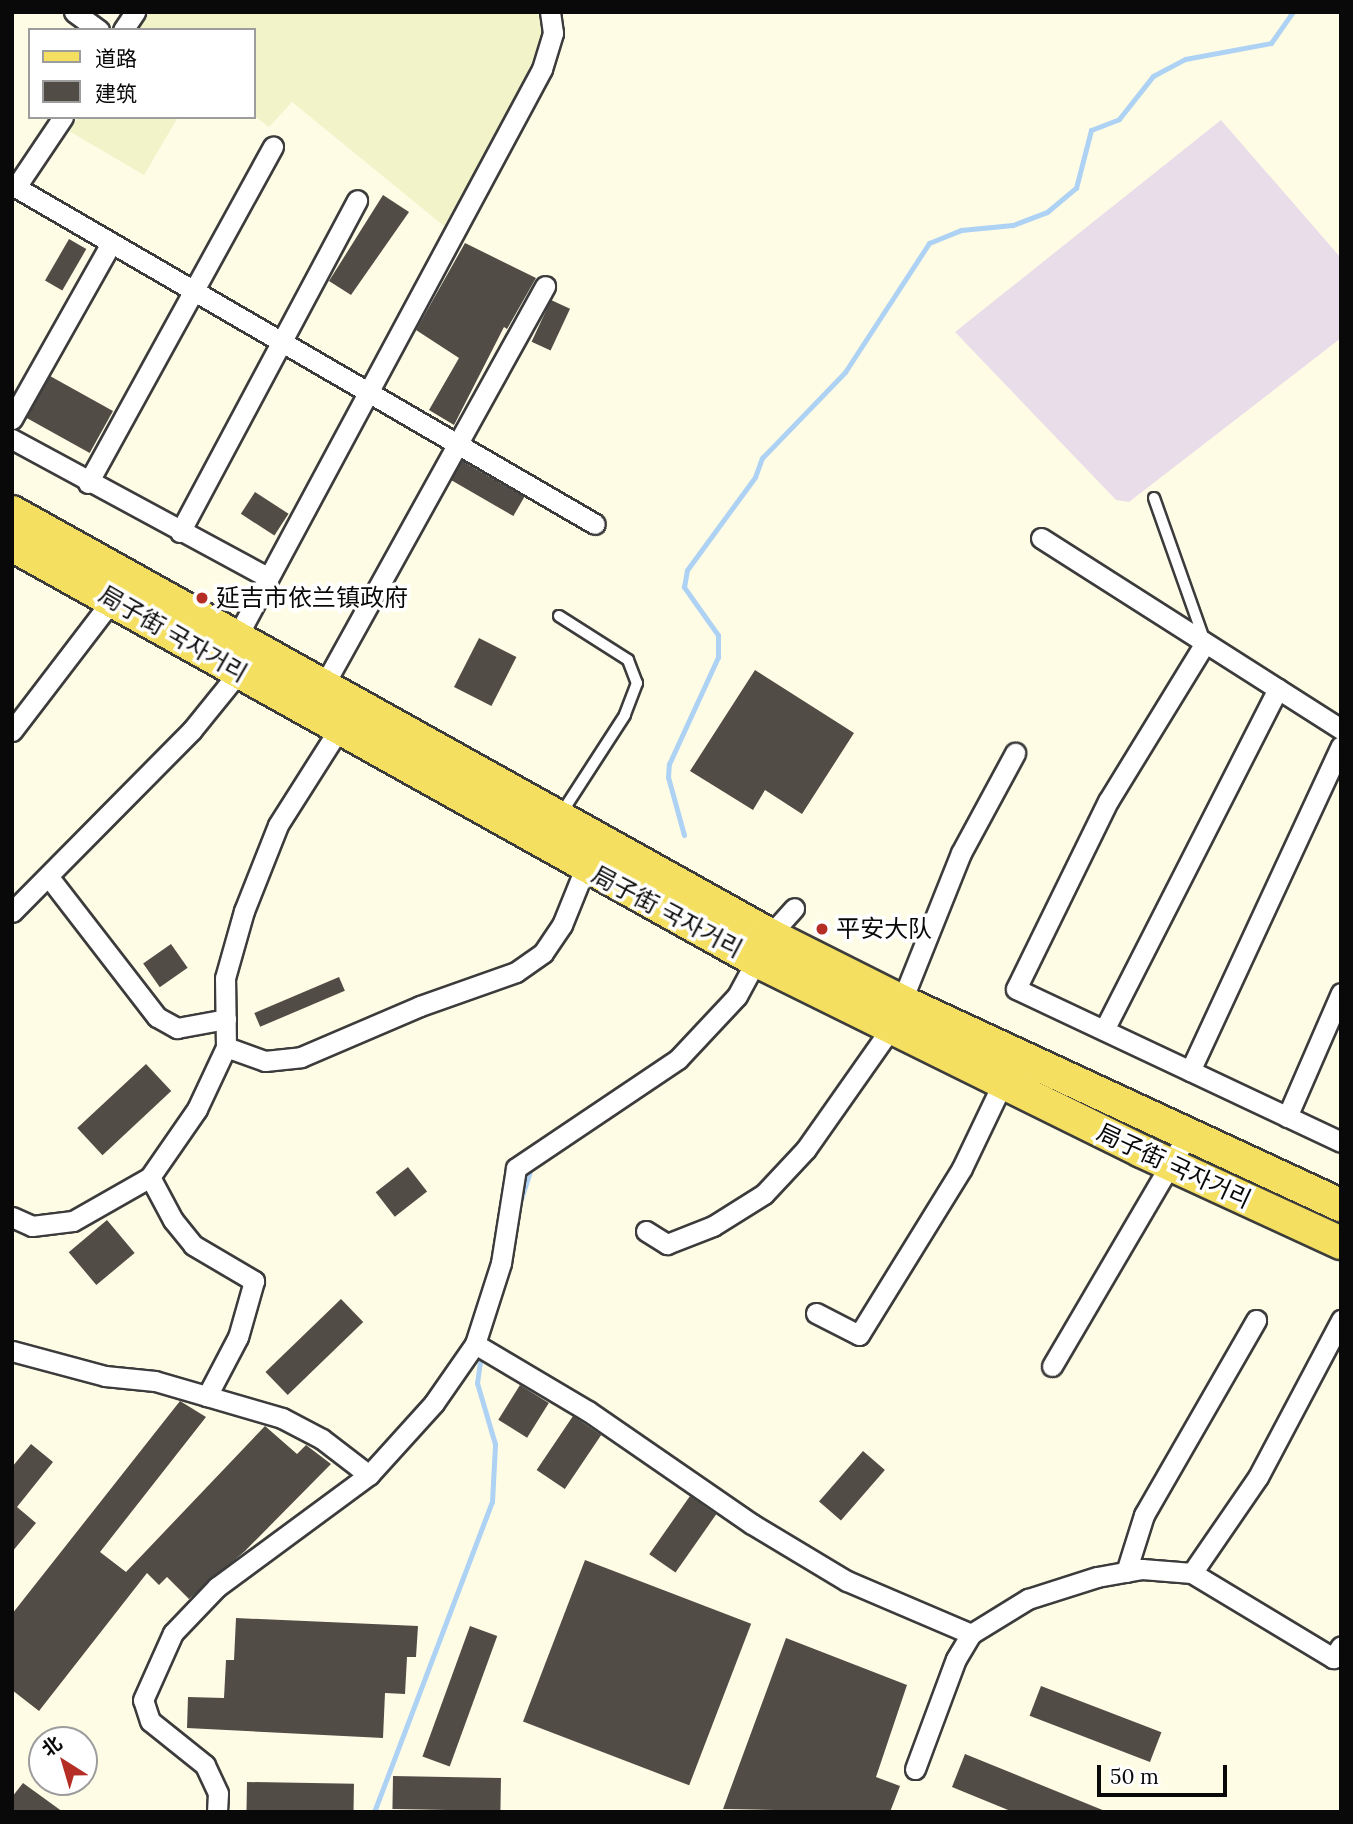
<!DOCTYPE html>
<html>
<head>
<meta charset="utf-8">
<style>
	body { margin:0 }
	#map { position:relative; width:1353px; height:1824px; overflow:hidden; background:#fffce6; font-family:Lora,"Noto Sans SC","Noto Sans KR",serif }
	div>[style] { position:absolute }
	.industrial>* { inset:0; background:#e9dde9 }
	.farmland>* { inset:0; background:#f2f3c8 }
	.stream>* { height:5px; margin:-2.5px; padding:0 2.5px; transform-origin:2.5px; border-radius:2.5px; background:#add2f4 }
	.building>* { inset:0; background:#524c46; transform-origin:0 0 }
	.roads { filter:drop-shadow(2px 0 #3c3c3c) drop-shadow(-2px 0 #3c3c3c) drop-shadow(0 2px #3c3c3c) drop-shadow(0 -2px #3c3c3c) }
	.service>* { height:10px; margin:-5px; padding:0 5px; transform-origin:5px; border-radius:5px; background:#fff }
	.minor>* { height:19px; margin:-9.5px; padding:0 9.5px; transform-origin:9.5px; border-radius:9.5px; background:#fff }
	.primary>* { height:32px; margin:-16px; padding:0 16px; transform-origin:16px; border-radius:16px; background:#f5df60 }
	.dots>* { width:19px; height:19px; translate:-50% -50%; box-sizing:border-box; border:4px solid #fff; border-radius:50% }
	span { translate:-50% -50%; white-space:nowrap; text-align:center; line-height:1.15; -webkit-text-stroke:7px #fff; paint-order:stroke }
	.poi-label { font-size:24px; color:#090909 }
	.left { translate:0 -50%; text-align:left }
	.street-label { font-size:24px; color:#090909 }
	.frame { position:absolute; inset:0; border:14px solid #090909; pointer-events:none }
	.legend { position:absolute; left:28px; top:28px; width:228px; height:91px; box-sizing:border-box; background:#fff; border:2px solid #9d9d9d; margin:0; padding:9px 12px; list-style:none; font-size:21px; color:#090909 }
	.legend li { display:flex; align-items:center; gap:14px; height:35px }
	.legend b { width:35px; border:2px solid #9d9d9d }
	.north { position:absolute; left:28px; top:1726px; width:70px; height:70px; box-sizing:border-box; background:#fff; border:2px solid #9d9d9d; border-radius:50%; rotate:323deg; font-size:19px; font-weight:700; line-height:28px; text-align:center; color:#090909 }
	.north::after { content:''; display:block; margin:auto; width:24px; height:32px; background:#b42e26; clip-path:polygon(50% 0,100% 100%,50% 72%,0 100%) }
	.scale { position:absolute; left:1097px; top:1765px; width:130px; height:32px; box-sizing:border-box; border:4px solid #090909; border-top:0; padding-left:9px; font-size:21px; line-height:24px; white-space:nowrap; color:#090909; -webkit-text-stroke:5px #fff; paint-order:stroke }
</style>
</head>
<body>
<div id="map">
	<div class="industrial">
		<div style="clip-path:polygon(1221px 120px,1341px 258px,1341px 338px,1129px 502px,1116px 500px,955px 332px)"></div>
	</div>
	<div class="farmland">
		<div style="clip-path:polygon(150px 12px,541px 12px,542px 39px,512px 106px,444px 226px,292px 102px,269px 127px,254px 116px,254px 30px,138px 30px)"></div>
		<div style="clip-path:polygon(79px 117px,178px 117px,144px 175px,69px 131px)"></div>
	</div>
	<div class="stream">
		<div style="left:684px;top:835px;width:60px;rotate:-105.4deg"></div>
		<div style="left:668px;top:777px;width:13px;rotate:-86deg"></div>
		<div style="left:669px;top:764px;width:118px;rotate:-65.4deg"></div>
		<div style="left:718px;top:657px;width:22px;rotate:-90deg"></div>
		<div style="left:718px;top:635px;width:59px;rotate:-125.3deg"></div>
		<div style="left:684px;top:587px;width:17px;rotate:-80deg"></div>
		<div style="left:687px;top:570px;width:115px;rotate:-53.8deg"></div>
		<div style="left:755px;top:477px;width:20px;rotate:-70deg"></div>
		<div style="left:762px;top:458px;width:120px;rotate:-46deg"></div>
		<div style="left:845px;top:372px;width:154px;rotate:-56.9deg"></div>
		<div style="left:929px;top:243px;width:35px;rotate:-22deg"></div>
		<div style="left:961px;top:230px;width:52px;rotate:-5.5deg"></div>
		<div style="left:1013px;top:225px;width:36px;rotate:-21deg"></div>
		<div style="left:1047px;top:212px;width:38px;rotate:-40deg"></div>
		<div style="left:1076px;top:188px;width:60px;rotate:-75.5deg"></div>
		<div style="left:1091px;top:130px;width:30px;rotate:-21deg"></div>
		<div style="left:1119px;top:119px;width:55px;rotate:-51.7deg"></div>
		<div style="left:1153px;top:76px;width:36px;rotate:-28deg"></div>
		<div style="left:1185px;top:59px;width:87px;rotate:-10.5deg"></div>
		<div style="left:1271px;top:43px;width:38px;rotate:-55deg"></div>
		<div style="left:520px;top:1202px;width:40px;rotate:-72deg"></div>
		<div style="left:374px;top:1812px;width:332px;rotate:-69.2deg"></div>
		<div style="left:492px;top:1502px;width:58px;rotate:-87deg"></div>
		<div style="left:495px;top:1444px;width:64px;rotate:-106.4deg"></div>
		<div style="left:477px;top:1383px;width:29px;rotate:-82deg"></div>
	</div>
	<div class="building">
		<div style="clip-path:polygon(383px 195px,409px 212px,351px 295px,329px 281px)"></div>
		<div style="left:69px;top:239px;width:20px;height:48px;rotate:30deg"></div>
		<div style="clip-path:polygon(465px 243px,536px 278px,507px 329px,504px 327px,454px 425px,429px 410px,459px 358px,416px 330px)"></div>
		<div style="left:551px;top:300px;width:21px;height:46px;rotate:25deg"></div>
		<div style="left:50px;top:376px;width:72px;height:48px;rotate:29deg"></div>
		<div style="left:462px;top:461px;width:72px;height:22px;rotate:30deg"></div>
		<div style="left:255px;top:492px;width:40px;height:26px;rotate:33deg"></div>
		<div style="left:479px;top:638px;width:42px;height:55px;rotate:27deg"></div>
		<div style="clip-path:polygon(755px 670px,854px 733px,802px 814px,765px 790px,753px 810px,690px 771px)"></div>
		<div style="left:171px;top:944px;width:29px;height:34px;rotate:55deg"></div>
		<div style="left:339px;top:977px;width:15px;height:92px;rotate:67deg"></div>
		<div style="left:146px;top:1064px;width:37px;height:94px;rotate:47deg"></div>
		<div style="left:408px;top:1167px;width:31px;height:41px;rotate:52deg"></div>
		<div style="left:107px;top:1220px;width:43px;height:50px;rotate:50deg"></div>
		<div style="left:341px;top:1299px;width:32px;height:105px;rotate:46deg"></div>
		<div style="left:520px;top:1385px;width:34px;height:41px;rotate:32deg"></div>
		<div style="clip-path:polygon(180px 1401px,206px 1417px,100px 1552px,126px 1572px,265px 1426px,297px 1454px,306px 1445px,331px 1464px,245px 1551px,189px 1599px,167px 1577px,159px 1585px,147px 1573px,39px 1711px,12px 1690px,12px 1614px)"></div>
		<div style="left:573px;top:1416px;width:34px;height:65px;rotate:34deg"></div>
		<div style="clip-path:polygon(31px 1444px,53px 1462px,17px 1507px,36px 1523px,12px 1552px,12px 1467px)"></div>
		<div style="left:863px;top:1451px;width:29px;height:67px;rotate:41deg"></div>
		<div style="left:690px;top:1496px;width:32px;height:71px;rotate:35deg"></div>
		<div style="left:585px;top:1560px;width:178px;height:173px;rotate:21deg"></div>
		<div style="clip-path:polygon(236px 1618px,418px 1626px,416px 1657px,407px 1657px,405px 1694px,385px 1693px,383px 1738px,187px 1728px,188px 1697px,224px 1698px,226px 1660px,234px 1660px)"></div>
		<div style="left:470px;top:1626px;width:29px;height:139px;rotate:20deg"></div>
		<div style="clip-path:polygon(786px 1638px,907px 1685px,876px 1777px,900px 1786px,890px 1812px,723px 1809px)"></div>
		<div style="left:1041px;top:1686px;width:129px;height:32px;rotate:21deg"></div>
		<div style="clip-path:polygon(965px 1754px,1105px 1811px,1105px 1812px,1013px 1812px,952px 1787px)"></div>
		<div style="left:393px;top:1776px;width:108px;height:33px;rotate:1deg"></div>
		<div style="left:247px;top:1782px;width:107px;height:30px;rotate:1deg"></div>
		<div style="clip-path:polygon(23px 1783px,63px 1812px,12px 1812px,12px 1797px)"></div>
	</div>
	<div class="roads">
		<div class="service">
			<div style="left:1154px;top:498px;width:150px;rotate:70.5deg"></div>
			<div style="left:559px;top:616px;width:82px;rotate:32.5deg"></div>
			<div style="left:628px;top:660px;width:25px;rotate:69deg"></div>
			<div style="left:637px;top:683px;width:34px;rotate:111deg"></div>
			<div style="left:625px;top:715px;width:118px;rotate:122.9deg"></div>
		</div>
		<div class="minor">
			<div style="left:74px;top:12px;width:31px;rotate:36deg"></div>
			<div style="left:123px;top:30px;width:22px;rotate:-56deg"></div>
			<div style="left:12px;top:185px;width:674px;rotate:30.18deg"></div>
			<div style="left:16px;top:187px;width:84px;rotate:-56.1deg"></div>
			<div style="left:12px;top:419px;width:202px;rotate:-60.6deg"></div>
			<div style="left:12px;top:439px;width:288px;rotate:28.4deg"></div>
			<div style="left:88px;top:483px;width:384px;rotate:-61.2deg"></div>
			<div style="left:180px;top:532px;width:376px;rotate:-61.9deg"></div>
			<div style="left:1041px;top:538px;width:356px;rotate:32.5deg"></div>
			<div style="left:1205px;top:643px;width:185px;rotate:121.5deg"></div>
			<div style="left:1108px;top:801px;width:209px;rotate:116.1deg"></div>
			<div style="left:1016px;top:989px;width:359px;rotate:25.2deg"></div>
			<div style="left:232px;top:646px;width:655px;rotate:-61.75deg"></div>
			<div style="left:542px;top:69px;width:38px;rotate:-73deg"></div>
			<div style="left:553px;top:33px;width:21px;rotate:-98deg"></div>
			<div style="left:324px;top:685px;width:456px;rotate:-61deg"></div>
			<div style="left:12px;top:731px;width:166px;rotate:-52.6deg"></div>
			<div style="left:48px;top:876px;width:178px;rotate:52.3deg"></div>
			<div style="left:157px;top:1017px;width:23px;rotate:29deg"></div>
			<div style="left:177px;top:1028px;width:50px;rotate:-10.4deg"></div>
			<div style="left:12px;top:912px;width:256px;rotate:-45.3deg"></div>
			<div style="left:192px;top:730px;width:75px;rotate:-51deg"></div>
			<div style="left:1104px;top:1030px;width:383px;rotate:-63deg"></div>
			<div style="left:226px;top:1047px;width:41px;rotate:19.7deg"></div>
			<div style="left:265px;top:1061px;width:36px;rotate:-6deg"></div>
			<div style="left:301px;top:1057px;width:129px;rotate:-23.2deg"></div>
			<div style="left:420px;top:1006px;width:102px;rotate:-19.5deg"></div>
			<div style="left:516px;top:972px;width:33px;rotate:-35deg"></div>
			<div style="left:543px;top:953px;width:34px;rotate:-56deg"></div>
			<div style="left:562px;top:925px;width:61px;rotate:-68deg"></div>
			<div style="left:1190px;top:1071px;width:358px;rotate:-65.1deg"></div>
			<div style="left:1287px;top:1117px;width:135px;rotate:-66.5deg"></div>
			<div style="left:150px;top:1177px;width:49px;rotate:61.9deg"></div>
			<div style="left:173px;top:1220px;width:32px;rotate:51deg"></div>
			<div style="left:193px;top:1245px;width:71px;rotate:30.5deg"></div>
			<div style="left:254px;top:1281px;width:58px;rotate:105.9deg"></div>
			<div style="left:238px;top:1337px;width:67px;rotate:117.7deg"></div>
			<div style="left:12px;top:1217px;width:22px;rotate:24deg"></div>
			<div style="left:32px;top:1226px;width:41px;rotate:-7deg"></div>
			<div style="left:73px;top:1221px;width:89px;rotate:-29.7deg"></div>
			<div style="left:150px;top:1177px;width:83px;rotate:-55.3deg"></div>
			<div style="left:197px;top:1109px;width:68px;rotate:-64.9deg"></div>
			<div style="left:226px;top:1047px;width:69px;rotate:-90.8deg"></div>
			<div style="left:225px;top:978px;width:70px;rotate:-74.2deg"></div>
			<div style="left:244px;top:911px;width:92px;rotate:-68.4deg"></div>
			<div style="left:278px;top:825px;width:114px;rotate:-57.6deg"></div>
			<div style="left:646px;top:1231px;width:25px;rotate:32deg"></div>
			<div style="left:667px;top:1244px;width:49px;rotate:-21.4deg"></div>
			<div style="left:713px;top:1226px;width:60px;rotate:-32.1deg"></div>
			<div style="left:764px;top:1194px;width:62px;rotate:-47deg"></div>
			<div style="left:806px;top:1149px;width:148px;rotate:-54.9deg"></div>
			<div style="left:891px;top:1028px;width:188px;rotate:-68.2deg"></div>
			<div style="left:961px;top:853px;width:114px;rotate:-61.6deg"></div>
			<div style="left:816px;top:1313px;width:48px;rotate:27.1deg"></div>
			<div style="left:859px;top:1335px;width:196px;rotate:-58.3deg"></div>
			<div style="left:962px;top:1168px;width:104px;rotate:-64.4deg"></div>
			<div style="left:475px;top:1344px;width:131px;rotate:30.7deg"></div>
			<div style="left:588px;top:1411px;width:199px;rotate:34.6deg"></div>
			<div style="left:752px;top:1524px;width:111px;rotate:31deg"></div>
			<div style="left:847px;top:1581px;width:135px;rotate:23.1deg"></div>
			<div style="left:12px;top:1351px;width:96px;rotate:15deg"></div>
			<div style="left:105px;top:1376px;width:50px;rotate:5.7deg"></div>
			<div style="left:155px;top:1381px;width:132px;rotate:16.2deg"></div>
			<div style="left:282px;top:1418px;width:45px;rotate:27.7deg"></div>
			<div style="left:322px;top:1439px;width:59px;rotate:37.5deg"></div>
			<div style="left:1052px;top:1366px;width:269px;rotate:-59.6deg"></div>
			<div style="left:1126px;top:1572px;width:60px;rotate:-72.5deg"></div>
			<div style="left:1144px;top:1515px;width:225px;rotate:-60.1deg"></div>
			<div style="left:1192px;top:1573px;width:116px;rotate:-55.5deg"></div>
			<div style="left:1258px;top:1477px;width:178px;rotate:-62.1deg"></div>
			<div style="left:915px;top:1769px;width:117px;rotate:-69.6deg"></div>
			<div style="left:956px;top:1659px;width:29px;rotate:-59deg"></div>
			<div style="left:971px;top:1634px;width:67px;rotate:-31.6deg"></div>
			<div style="left:1028px;top:1599px;width:72px;rotate:-17.7deg"></div>
			<div style="left:1097px;top:1577px;width:46px;rotate:-10.1deg"></div>
			<div style="left:1142px;top:1569px;width:50px;rotate:4.6deg"></div>
			<div style="left:1192px;top:1573px;width:165px;rotate:31.1deg"></div>
			<div style="left:1333px;top:1658px;width:14px;rotate:-56deg"></div>
			<div style="left:217px;top:1812px;width:19px;rotate:-87deg"></div>
			<div style="left:218px;top:1793px;width:31px;rotate:-115deg"></div>
			<div style="left:205px;top:1765px;width:70px;rotate:-141.3deg"></div>
			<div style="left:150px;top:1721px;width:22px;rotate:-108deg"></div>
			<div style="left:143px;top:1700px;width:73px;rotate:-65.9deg"></div>
			<div style="left:173px;top:1633px;width:64px;rotate:-46.3deg"></div>
			<div style="left:217px;top:1587px;width:189px;rotate:-36.4deg"></div>
			<div style="left:369px;top:1475px;width:97px;rotate:-47.9deg"></div>
			<div style="left:434px;top:1403px;width:72px;rotate:-55.2deg"></div>
			<div style="left:475px;top:1344px;width:85px;rotate:-72.2deg"></div>
			<div style="left:501px;top:1263px;width:96px;rotate:-81deg"></div>
			<div style="left:516px;top:1168px;width:195px;rotate:-33.9deg"></div>
			<div style="left:678px;top:1059px;width:86px;rotate:-46.9deg"></div>
			<div style="left:737px;top:996px;width:69px;rotate:-61.6deg"></div>
			<div style="left:770px;top:935px;width:36px;rotate:-48deg"></div>
		</div>
		<div class="primary">
			<div style="left:12px;top:512px;width:868px;rotate:29.16deg"></div>
			<div style="left:770px;top:935px;width:149px;rotate:26.7deg"></div>
			<div style="left:903px;top:1002px;width:483px;rotate:24.9deg"></div>
			<div style="left:12px;top:545px;width:853px;rotate:29.18deg"></div>
			<div style="left:757px;top:961px;width:428px;rotate:26.3deg"></div>
			<div style="left:1141px;top:1151px;width:220px;rotate:24.7deg"></div>
		</div>
	</div>
	<div class="dots">
		<div style="left:202px;top:598px;background:#b42e26"></div>
		<div style="left:822px;top:929px;background:#b42e26"></div>
	</div>
	<div class="poi-label">
		<span class="left" style="left:216px;top:598px">延吉市依兰镇政府</span>
		<span class="left" style="left:836px;top:929px">平安大队</span>
	</div>
	<div class="street-label">
		<span style="left:173px;top:634px;rotate:30deg">局子街 국자거리</span>
		<span style="left:667px;top:912px;rotate:28deg">局子街 국자거리</span>
		<span style="left:1174px;top:1166px;rotate:25deg">局子街 국자거리</span>
	</div>
	<div class="frame"></div>
	<ul class="legend">
	<li><b style="height:9px;background:#f5df60"></b>道路</li>
	<li><b style="height:19px;background:#524c46"></b>建筑</li>
	</ul>
	<div class="north">北</div>
	<div class="scale">50 m</div>
</div>
</body>
</html>
